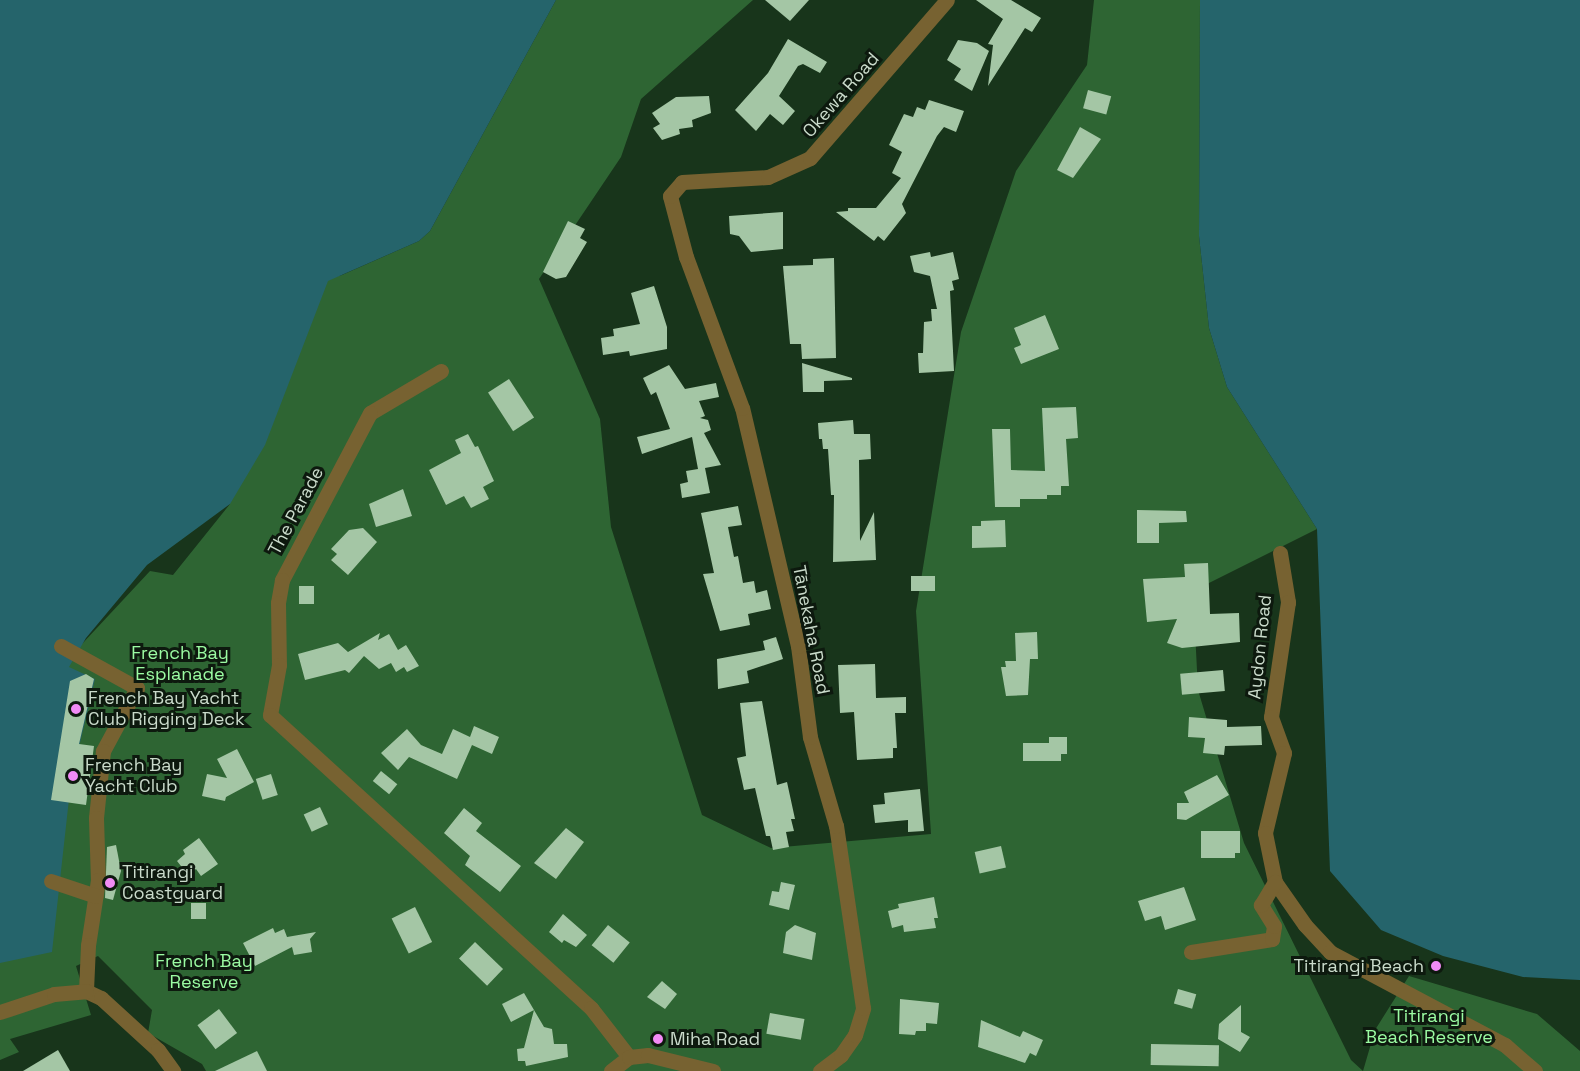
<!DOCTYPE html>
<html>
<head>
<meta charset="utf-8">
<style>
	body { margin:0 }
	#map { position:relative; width:1580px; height:1071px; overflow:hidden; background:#18351b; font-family:"Space Grotesk",sans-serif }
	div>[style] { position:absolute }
	.green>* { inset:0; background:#2e6533 }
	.water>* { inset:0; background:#25646b }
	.building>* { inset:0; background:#a4c6a5; transform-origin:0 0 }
	.minor>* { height:15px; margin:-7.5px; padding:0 7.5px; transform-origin:7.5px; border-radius:7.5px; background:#776231 }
	.dots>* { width:16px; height:16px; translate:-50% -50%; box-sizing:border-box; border:3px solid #0d190e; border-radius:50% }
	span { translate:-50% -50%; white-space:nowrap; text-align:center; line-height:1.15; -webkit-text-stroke:6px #0d190e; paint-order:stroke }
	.street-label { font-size:18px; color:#cadbcb }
	.park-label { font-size:18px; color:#9bfba2 }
	.poi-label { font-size:18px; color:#cadbcb }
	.left { translate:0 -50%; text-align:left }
	.right { translate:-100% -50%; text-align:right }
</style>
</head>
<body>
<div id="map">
	<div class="green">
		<div style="clip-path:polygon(556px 0,753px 0,641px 99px,621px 157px,539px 279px,600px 419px,611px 527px,702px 815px,771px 848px,931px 834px,916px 611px,961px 332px,1016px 171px,1087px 65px,1094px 0,1200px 0,1199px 236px,1209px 328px,1227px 387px,1317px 529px,1193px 591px,1198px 690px,1244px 843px,1351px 1060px,1363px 1071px,1375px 1030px,1409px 976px,1537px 1014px,1580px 1051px,1580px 1071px,206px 1071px,202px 1064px,148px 1033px,152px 1010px,98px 956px,76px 966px,91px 1015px,10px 1039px,19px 1052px,0 1060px,0 732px,150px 571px,173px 575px,230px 504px,144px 436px,11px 366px,342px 275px,419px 241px,430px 231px)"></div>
	</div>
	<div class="water">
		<div style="clip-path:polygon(0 0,556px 0,430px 231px,419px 241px,328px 281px,265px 445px,230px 504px,147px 565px,86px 638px,69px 667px,95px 679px,71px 781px,52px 952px,0 963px)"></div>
		<div style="clip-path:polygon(1200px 0,1580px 0,1580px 980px,1523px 977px,1443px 956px,1381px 930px,1330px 871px,1317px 529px,1227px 387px,1209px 328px,1199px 236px)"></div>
	</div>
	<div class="building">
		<div style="clip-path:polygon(765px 0,809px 0,790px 21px)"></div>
		<div style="clip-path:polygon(976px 0,1011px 0,1041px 18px,1032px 32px,1025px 28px,988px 86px,993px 45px,988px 44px,1003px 19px)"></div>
		<div style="clip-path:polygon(788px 39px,827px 62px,820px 73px,803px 64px,798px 66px,779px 96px,795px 111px,783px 125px,770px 114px,756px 131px,735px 110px,768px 73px)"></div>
		<div style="clip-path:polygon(958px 40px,977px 43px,989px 51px,972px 91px,954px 80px,961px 69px,947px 60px)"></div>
		<div style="left:1088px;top:90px;width:24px;height:19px;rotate:15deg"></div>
		<div style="clip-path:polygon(709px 96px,711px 113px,692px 120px,693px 127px,679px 129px,680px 134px,662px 140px,653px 128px,660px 124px,652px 113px,676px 97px)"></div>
		<div style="clip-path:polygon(929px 100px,964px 111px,956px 132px,944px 127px,937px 136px,902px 204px,906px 213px,884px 241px,878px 236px,874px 241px,836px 212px,848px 211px,848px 208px,876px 208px,901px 178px,892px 173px,902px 152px,889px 145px,904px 114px,913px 117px,917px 107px,925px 110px)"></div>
		<div style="clip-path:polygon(1080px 127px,1101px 139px,1073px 178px,1057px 170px)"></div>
		<div style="clip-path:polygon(783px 212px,783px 249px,751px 252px,739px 236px,730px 234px,729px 216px)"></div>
		<div style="clip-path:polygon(568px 221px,585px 229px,580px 238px,587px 242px,566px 277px,556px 279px,543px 272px)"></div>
		<div style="clip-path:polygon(930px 252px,931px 257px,953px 252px,959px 279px,952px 281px,954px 290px,950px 291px,954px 371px,919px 373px,918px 353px,923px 353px,924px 322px,932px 321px,931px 309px,937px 309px,930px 276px,914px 272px,910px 256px)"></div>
		<div style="clip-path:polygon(834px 258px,836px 358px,802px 359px,801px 344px,790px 344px,783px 266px,813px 265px,813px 259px)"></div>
		<div style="clip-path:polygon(654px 286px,667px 327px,667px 349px,630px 356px,629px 351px,603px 355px,601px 338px,614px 336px,613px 329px,640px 324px,631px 293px)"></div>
		<div style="clip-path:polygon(1045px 315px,1059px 349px,1021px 364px,1014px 348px,1021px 345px,1014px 328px)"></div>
		<div style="clip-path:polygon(802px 363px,852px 378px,852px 380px,824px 381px,824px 392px,803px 392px)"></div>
		<div style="clip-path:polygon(669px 365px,685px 389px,716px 383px,719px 397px,699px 401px,705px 416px,700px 418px,708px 420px,711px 430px,704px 433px,721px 465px,705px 468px,710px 493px,682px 498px,680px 484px,688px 482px,686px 471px,698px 469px,692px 437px,642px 454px,637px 437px,670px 429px,656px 392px,651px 395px,643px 378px)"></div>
		<div style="left:509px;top:379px;width:46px;height:25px;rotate:57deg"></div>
		<div style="clip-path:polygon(1076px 407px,1078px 438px,1066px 439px,1069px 486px,1061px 486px,1061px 495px,1047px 495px,1047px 499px,1020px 499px,1020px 507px,995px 507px,992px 429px,1010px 429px,1011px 470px,1045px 471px,1042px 408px)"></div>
		<div style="clip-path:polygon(853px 420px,854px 434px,870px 434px,871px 459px,859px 460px,860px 541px,874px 512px,876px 560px,833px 562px,834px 495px,831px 495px,828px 449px,823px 449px,822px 439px,819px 439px,818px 423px)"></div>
		<div style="clip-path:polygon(468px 434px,475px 447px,478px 446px,494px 481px,483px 487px,489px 499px,471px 508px,464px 496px,446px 505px,429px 470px,461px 453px,455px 440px)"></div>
		<div style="clip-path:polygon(403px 489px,412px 516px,376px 527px,369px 504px)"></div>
		<div style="clip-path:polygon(738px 506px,742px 525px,728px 527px,734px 557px,738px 556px,743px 583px,754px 581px,756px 593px,767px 590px,771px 609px,748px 614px,750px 625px,720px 631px,703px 574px,714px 573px,701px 513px)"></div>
		<div style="clip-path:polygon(1137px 510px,1186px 511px,1187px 522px,1159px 523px,1159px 543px,1137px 543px)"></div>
		<div style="clip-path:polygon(1005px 520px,1006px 547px,972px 548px,972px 526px,981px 526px,981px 521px)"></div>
		<div style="clip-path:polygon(363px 528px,377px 542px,348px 575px,331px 560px,337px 554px,331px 549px,349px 530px)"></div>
		<div style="clip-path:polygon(1208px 563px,1210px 614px,1239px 613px,1240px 642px,1182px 648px,1167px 643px,1177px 619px,1147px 622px,1143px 579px,1185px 577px,1184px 564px)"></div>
		<div style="left:935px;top:576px;width:15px;height:24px;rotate:90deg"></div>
		<div style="left:299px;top:586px;width:15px;height:18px"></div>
		<div style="clip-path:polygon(1037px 632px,1038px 659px,1030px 659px,1028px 695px,1006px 696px,1001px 667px,1006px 667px,1005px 661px,1016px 661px,1015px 633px)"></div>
		<div style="clip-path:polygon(380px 633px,378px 640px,389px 634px,398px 650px,406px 645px,419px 666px,407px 672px,404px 667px,396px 672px,391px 663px,379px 669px,364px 656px,349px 673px,345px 670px,305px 680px,298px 654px,338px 643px,348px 652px)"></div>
		<div style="clip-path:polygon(776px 637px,783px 659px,747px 671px,749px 683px,718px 689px,717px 659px,765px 650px,763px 641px)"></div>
		<div style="clip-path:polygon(875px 664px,876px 698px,906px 697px,906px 713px,895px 713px,897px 748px,893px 748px,893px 758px,857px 760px,854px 712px,840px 713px,838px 665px)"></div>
		<div style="left:1223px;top:670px;width:21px;height:43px;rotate:85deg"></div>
		<div style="clip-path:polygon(86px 674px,94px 679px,79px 744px,94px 746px,86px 805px,51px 800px,70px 681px)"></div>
		<div style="clip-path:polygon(762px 701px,777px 785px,787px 782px,795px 819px,791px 819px,794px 831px,786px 832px,789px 847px,773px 850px,770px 836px,766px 836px,755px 788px,744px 790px,737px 758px,746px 756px,740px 703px)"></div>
		<div style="clip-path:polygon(1189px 717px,1227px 720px,1227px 727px,1261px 726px,1262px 745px,1225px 746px,1224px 755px,1203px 753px,1205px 738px,1188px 737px)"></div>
		<div style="clip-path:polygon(474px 726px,499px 737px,492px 754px,472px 745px,457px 779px,409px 757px,398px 770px,381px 753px,407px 729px,421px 745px,442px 754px,453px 729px,470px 737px)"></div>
		<div style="clip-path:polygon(1049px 737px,1067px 737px,1067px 754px,1061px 754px,1061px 761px,1023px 761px,1023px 743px,1049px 743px)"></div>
		<div style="clip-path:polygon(237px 749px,254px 782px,226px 797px,225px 801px,202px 796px,207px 774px,227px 778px,217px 759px)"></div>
		<div style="left:381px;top:771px;width:21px;height:13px;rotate:39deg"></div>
		<div style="left:271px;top:774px;width:22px;height:16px;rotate:72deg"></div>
		<div style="clip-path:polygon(1217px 775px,1229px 795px,1186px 820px,1177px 819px,1177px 803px,1189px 803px,1184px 792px)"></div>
		<div style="clip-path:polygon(920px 789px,924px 831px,908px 832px,908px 820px,875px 823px,873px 805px,885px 804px,884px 793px)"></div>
		<div style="left:320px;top:807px;width:19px;height:18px;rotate:65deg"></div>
		<div style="clip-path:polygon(464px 808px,482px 823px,476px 831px,521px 866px,500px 892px,465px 865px,470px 856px,444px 833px)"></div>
		<div style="clip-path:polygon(566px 828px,584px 842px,556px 879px,534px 863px)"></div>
		<div style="clip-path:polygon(1201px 831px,1240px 831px,1240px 853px,1235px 853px,1235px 858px,1201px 858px)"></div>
		<div style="clip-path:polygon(199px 838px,218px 864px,201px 876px,196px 869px,188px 875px,177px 861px,185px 854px,183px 850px)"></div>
		<div style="clip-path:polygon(116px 845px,121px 871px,113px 900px,105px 898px,107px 847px)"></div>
		<div style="left:1001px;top:846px;width:22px;height:27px;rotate:77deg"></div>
		<div style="clip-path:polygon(781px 882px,795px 885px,789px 910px,769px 905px,772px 891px,779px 892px)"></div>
		<div style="clip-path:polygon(1184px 887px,1196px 920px,1165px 930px,1161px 916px,1145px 921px,1138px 901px)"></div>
		<div style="clip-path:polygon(934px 897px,938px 918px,934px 918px,936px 928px,904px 932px,903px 925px,892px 928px,888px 911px,899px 908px,898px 904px)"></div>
		<div style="left:191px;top:903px;width:15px;height:16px"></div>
		<div style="left:415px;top:907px;width:39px;height:26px;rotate:64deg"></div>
		<div style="clip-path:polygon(563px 914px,587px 935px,576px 947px,564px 940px,562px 943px,549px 932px)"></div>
		<div style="left:608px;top:925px;width:28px;height:26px;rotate:39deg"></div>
		<div style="clip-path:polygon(795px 925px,816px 933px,812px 960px,783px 953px,786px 932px)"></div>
		<div style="clip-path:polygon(273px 928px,275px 933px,284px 929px,287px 937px,316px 932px,310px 939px,312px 952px,294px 955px,292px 947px,255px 966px,243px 943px)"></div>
		<div style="left:475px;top:942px;width:39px;height:23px;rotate:44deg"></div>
		<div style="clip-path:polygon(662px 981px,677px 994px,665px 1009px,647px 997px)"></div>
		<div style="left:1178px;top:989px;width:19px;height:15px;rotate:16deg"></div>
		<div style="clip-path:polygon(524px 993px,544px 1027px,552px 1029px,554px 1044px,567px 1044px,568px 1057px,526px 1066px,525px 1061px,518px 1061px,517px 1049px,524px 1048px,534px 1010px,511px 1022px,502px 1004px)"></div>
		<div style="clip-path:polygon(900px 999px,939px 1003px,937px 1024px,926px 1023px,926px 1031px,916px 1031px,915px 1035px,899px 1034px)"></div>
		<div style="clip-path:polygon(1241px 1005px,1241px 1032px,1250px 1037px,1240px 1052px,1218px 1039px,1219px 1024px)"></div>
		<div style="left:219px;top:1009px;width:30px;height:27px;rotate:53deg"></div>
		<div style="left:770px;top:1013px;width:35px;height:21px;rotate:10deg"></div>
		<div style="clip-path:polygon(981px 1020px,1020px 1037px,1023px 1031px,1043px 1040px,1036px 1056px,1030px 1053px,1025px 1063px,978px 1047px)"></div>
		<div style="left:1151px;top:1044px;width:68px;height:21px;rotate:1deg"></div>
		<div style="clip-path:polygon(58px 1050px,70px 1071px,23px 1071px)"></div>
		<div style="clip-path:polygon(257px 1051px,267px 1071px,215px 1071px)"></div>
	</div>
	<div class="minor">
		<div style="left:441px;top:371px;width:82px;rotate:149.4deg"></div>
		<div style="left:370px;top:413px;width:189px;rotate:117.8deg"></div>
		<div style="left:282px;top:580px;width:23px;rotate:100deg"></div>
		<div style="left:278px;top:603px;width:62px;rotate:89.1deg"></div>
		<div style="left:279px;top:665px;width:51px;rotate:100.2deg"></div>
		<div style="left:270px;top:715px;width:435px;rotate:42.4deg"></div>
		<div style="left:591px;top:1008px;width:62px;rotate:52.2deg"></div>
		<div style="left:1280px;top:553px;width:50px;rotate:80.7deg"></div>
		<div style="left:1288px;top:602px;width:116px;rotate:98.4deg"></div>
		<div style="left:1271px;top:717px;width:38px;rotate:70deg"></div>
		<div style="left:1284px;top:753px;width:82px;rotate:103.4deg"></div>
		<div style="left:1265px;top:833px;width:50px;rotate:78.5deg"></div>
		<div style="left:1275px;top:882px;width:52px;rotate:55.1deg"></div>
		<div style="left:1305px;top:925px;width:37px;rotate:47deg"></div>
		<div style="left:1330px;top:952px;width:198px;rotate:28deg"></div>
		<div style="left:1505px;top:1045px;width:40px;rotate:41deg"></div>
		<div style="left:61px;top:646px;width:87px;rotate:28.9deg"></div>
		<div style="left:137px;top:688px;width:72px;rotate:118.4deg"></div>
		<div style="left:103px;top:751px;width:67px;rotate:96deg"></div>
		<div style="left:96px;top:818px;width:62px;rotate:88.2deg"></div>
		<div style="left:98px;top:880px;width:66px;rotate:98.7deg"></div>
		<div style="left:88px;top:945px;width:46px;rotate:92.5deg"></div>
		<div style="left:51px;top:881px;width:47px;rotate:18.4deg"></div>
		<div style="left:1191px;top:952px;width:82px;rotate:-9.1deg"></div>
		<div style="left:1272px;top:939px;width:13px;rotate:-81deg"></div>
		<div style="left:1274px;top:926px;width:25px;rotate:-122deg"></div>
		<div style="left:1261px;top:905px;width:27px;rotate:-59deg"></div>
		<div style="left:86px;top:991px;width:17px;rotate:25deg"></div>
		<div style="left:101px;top:998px;width:77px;rotate:42.4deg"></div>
		<div style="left:158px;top:1050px;width:26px;rotate:54deg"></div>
		<div style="left:0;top:1012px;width:57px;rotate:-18.4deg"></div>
		<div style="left:54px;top:994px;width:32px;rotate:-5deg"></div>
		<div style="left:611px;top:1071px;width:23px;rotate:-38deg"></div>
		<div style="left:629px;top:1057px;width:19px;rotate:-6deg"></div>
		<div style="left:648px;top:1055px;width:67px;rotate:13.8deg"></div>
		<div style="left:820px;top:1071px;width:26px;rotate:-37deg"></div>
		<div style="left:841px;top:1055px;width:24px;rotate:-55deg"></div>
		<div style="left:855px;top:1035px;width:28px;rotate:-73deg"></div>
		<div style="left:863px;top:1008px;width:184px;rotate:-98.4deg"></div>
		<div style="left:836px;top:826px;width:93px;rotate:-106.3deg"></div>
		<div style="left:810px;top:737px;width:92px;rotate:-97.5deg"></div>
		<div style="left:798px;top:646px;width:244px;rotate:-103.2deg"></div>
		<div style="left:742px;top:408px;width:161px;rotate:-110.3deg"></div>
		<div style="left:686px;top:257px;width:63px;rotate:-104.7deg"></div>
		<div style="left:670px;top:196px;width:18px;rotate:-49deg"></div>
		<div style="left:682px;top:182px;width:86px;rotate:-3.3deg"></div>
		<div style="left:768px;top:177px;width:46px;rotate:-24.3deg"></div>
		<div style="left:810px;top:158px;width:209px;rotate:-49.1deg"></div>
	</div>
	<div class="dots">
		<div style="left:76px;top:709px;background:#f18bf5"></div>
		<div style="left:73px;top:776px;background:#f18bf5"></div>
		<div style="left:110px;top:883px;background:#f18bf5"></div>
		<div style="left:1436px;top:966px;background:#f18bf5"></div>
		<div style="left:658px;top:1039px;background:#f18bf5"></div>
	</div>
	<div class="street-label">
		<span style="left:841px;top:95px;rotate:-49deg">Okewa Road</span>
		<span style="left:296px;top:511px;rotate:-62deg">The Parade</span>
		<span style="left:811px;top:630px;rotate:79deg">Tānekaha Road</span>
		<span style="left:1260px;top:647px;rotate:-84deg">Aydon Road</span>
	</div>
	<div class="park-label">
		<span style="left:180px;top:664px">French Bay<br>Esplanade</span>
		<span style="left:204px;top:972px">French Bay<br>Reserve</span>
		<span style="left:1429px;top:1027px">Titirangi<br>Beach Reserve</span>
	</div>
	<div class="poi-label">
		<span class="left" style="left:88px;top:709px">French Bay Yacht<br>Club Rigging Deck</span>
		<span class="left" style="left:85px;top:776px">French Bay<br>Yacht Club</span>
		<span class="left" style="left:122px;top:883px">Titirangi<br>Coastguard</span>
		<span class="right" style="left:1424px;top:966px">Titirangi Beach</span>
		<span class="left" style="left:670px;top:1039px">Miha Road</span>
	</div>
</div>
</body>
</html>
